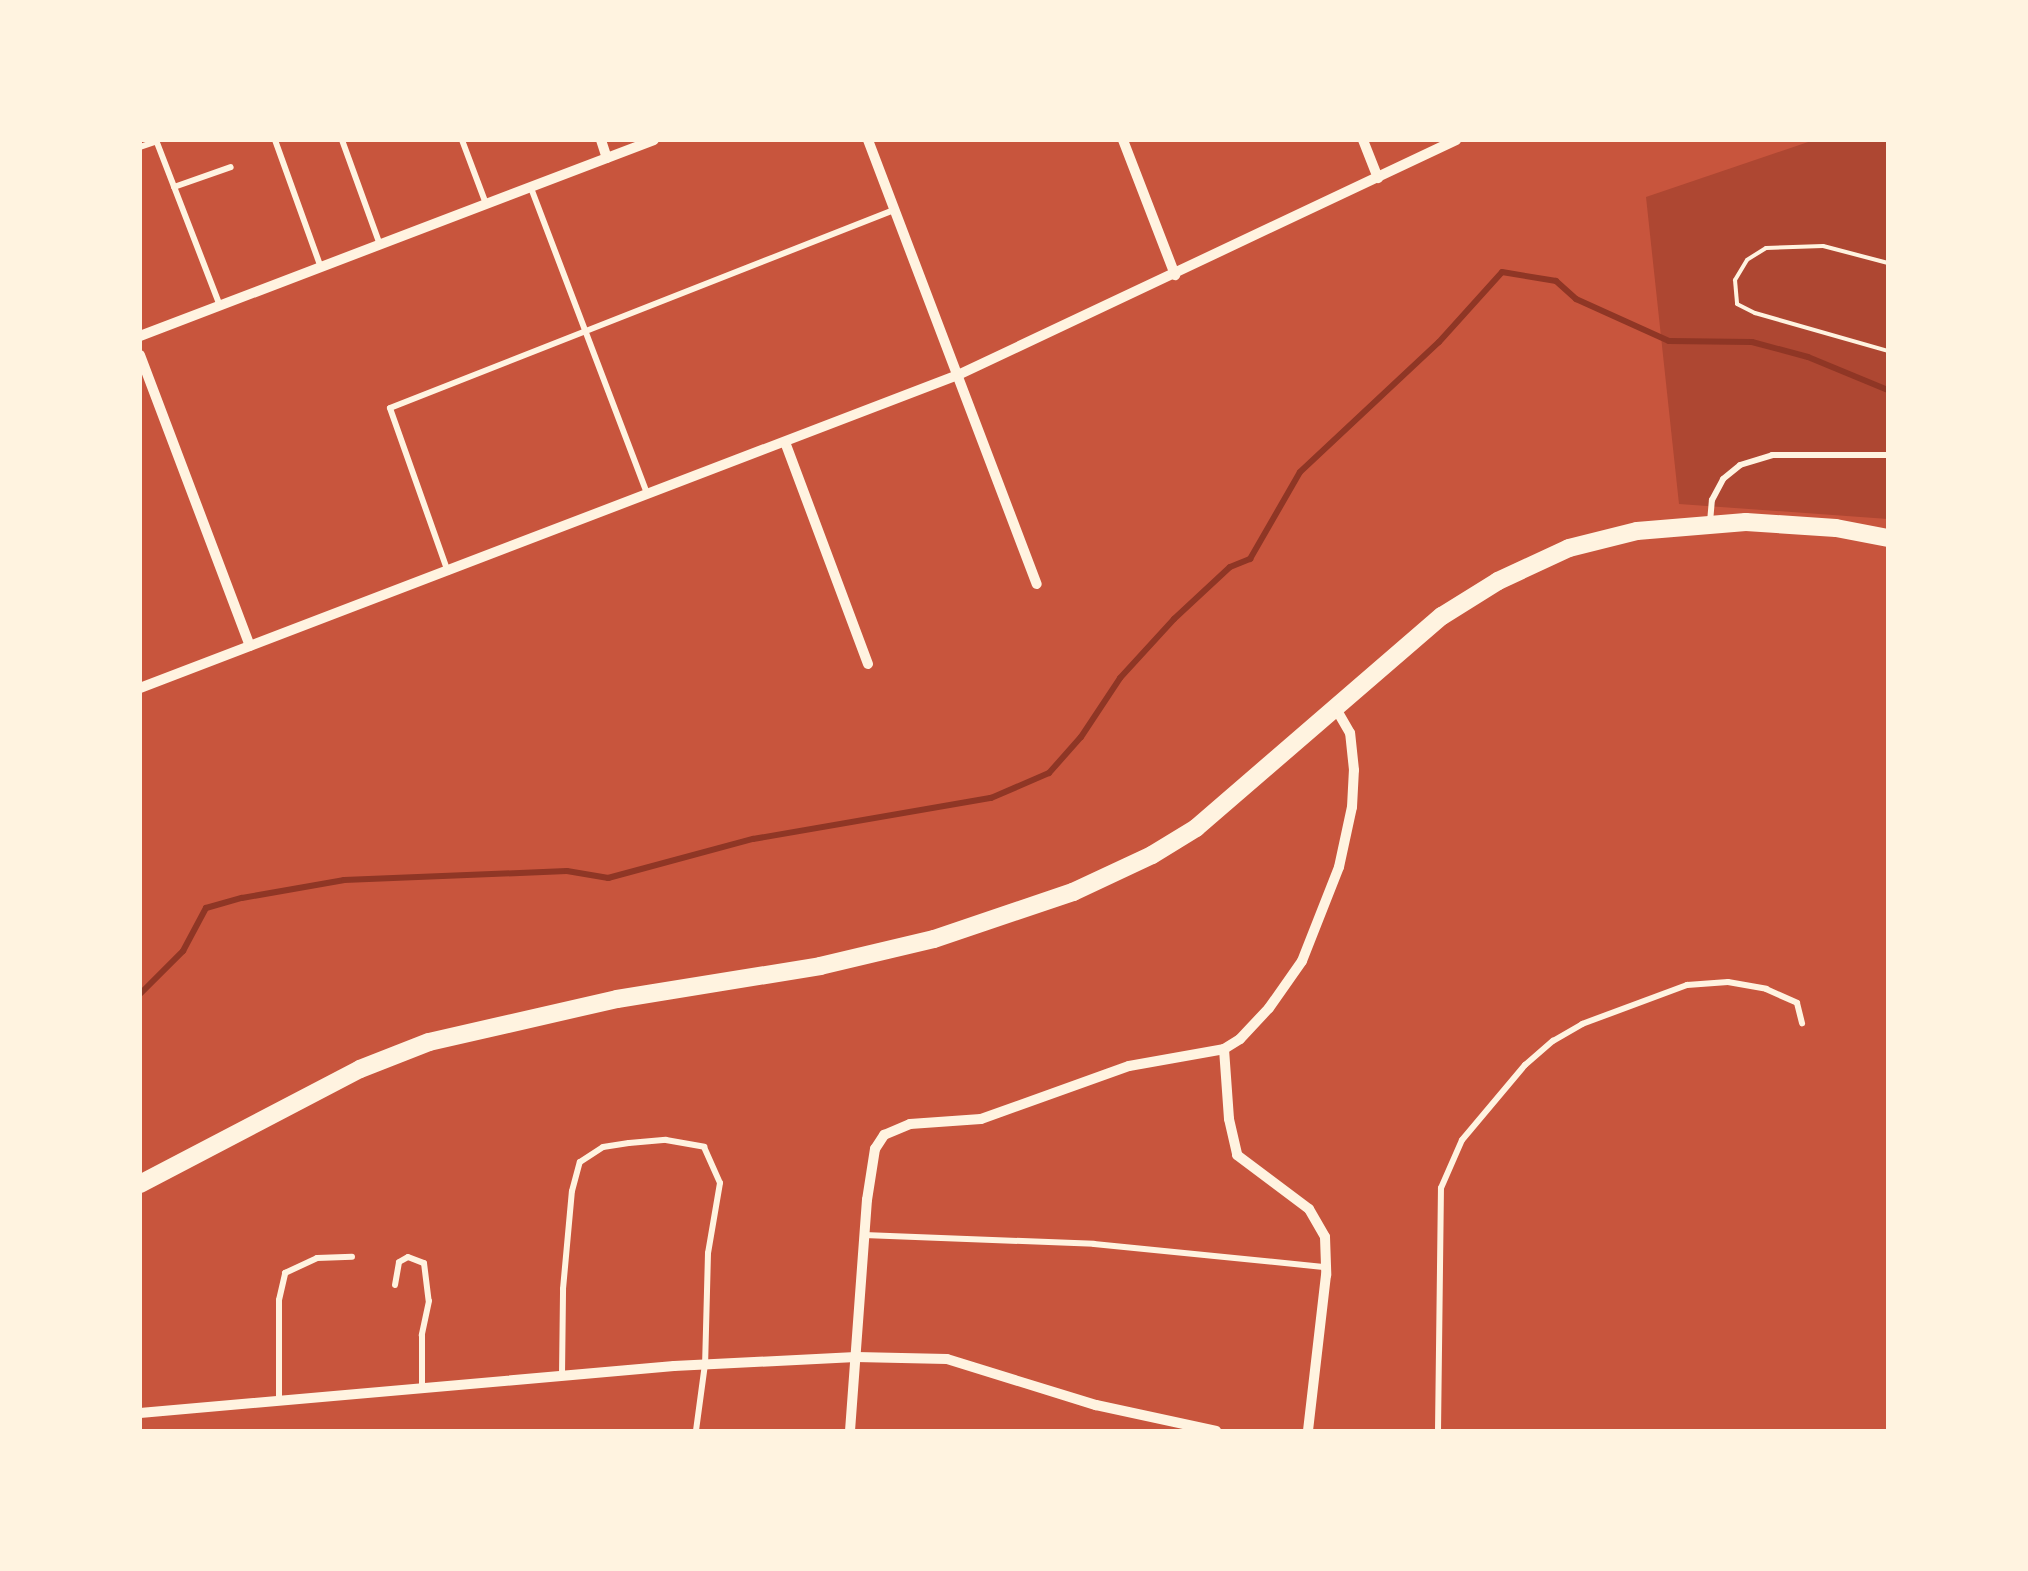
<!DOCTYPE html>
<html>
<head>
<meta charset="utf-8">
<style>
	body { margin:0 }
	#map { position:relative; width:2028px; height:1571px; overflow:hidden; background:#c8553d; font-family:Signika,sans-serif }
	div>[style] { position:absolute }
	.green>* { inset:0; background:#ae4732 }
	.stream>* { height:6px; margin:-3px; padding:0 3px; transform-origin:3px; border-radius:3px; background:#8f3625 }
	.path>* { height:4px; margin:-2px; padding:0 2px; transform-origin:2px; border-radius:2px; background:#fff3e0 }
	.service>* { height:6px; margin:-3px; padding:0 3px; transform-origin:3px; border-radius:3px; background:#fff3e0 }
	.minor>* { height:10px; margin:-5px; padding:0 5px; transform-origin:5px; border-radius:5px; background:#fff3e0 }
	.tertiary>* { height:18px; margin:-9px; padding:0 9px; transform-origin:9px; border-radius:9px; background:#fff3e0 }
	span { translate:-50% -50%; white-space:nowrap; text-align:center; line-height:1.15; -webkit-text-stroke:10px #fff3e0; paint-order:stroke }
	.frame { position:absolute; inset:0; border:142px solid #fff3e0; pointer-events:none }
</style>
</head>
<body>
<div id="map">
	<div class="green">
		<div style="clip-path:polygon(1814px 140px,1888px 140px,1888px 519px,1679px 504px,1646px 197px)"></div>
	</div>
	<div class="stream">
		<div style="left:140px;top:994px;width:61px;rotate:-45deg"></div>
		<div style="left:183px;top:951px;width:49px;rotate:-61.9deg"></div>
		<div style="left:206px;top:908px;width:37px;rotate:-16deg"></div>
		<div style="left:242px;top:898px;width:104px;rotate:-10deg"></div>
		<div style="left:344px;top:880px;width:223px;rotate:-2.3deg"></div>
		<div style="left:567px;top:871px;width:42px;rotate:9.7deg"></div>
		<div style="left:608px;top:878px;width:150px;rotate:-15.1deg"></div>
		<div style="left:753px;top:839px;width:242px;rotate:-9.8deg"></div>
		<div style="left:991px;top:798px;width:63px;rotate:-23.3deg"></div>
		<div style="left:1049px;top:773px;width:48px;rotate:-48.4deg"></div>
		<div style="left:1081px;top:737px;width:71px;rotate:-56.5deg"></div>
		<div style="left:1120px;top:678px;width:80px;rotate:-47.5deg"></div>
		<div style="left:1174px;top:619px;width:76px;rotate:-42.9deg"></div>
		<div style="left:1230px;top:567px;width:22px;rotate:-22deg"></div>
		<div style="left:1250px;top:559px;width:100px;rotate:-60.1deg"></div>
		<div style="left:1300px;top:472px;width:190px;rotate:-43.1deg"></div>
		<div style="left:1439px;top:342px;width:94px;rotate:-48deg"></div>
		<div style="left:1502px;top:272px;width:55px;rotate:9.5deg"></div>
		<div style="left:1556px;top:281px;width:27px;rotate:42deg"></div>
		<div style="left:1576px;top:299px;width:102px;rotate:24.3deg"></div>
		<div style="left:1669px;top:341px;width:83px;rotate:0.7deg"></div>
		<div style="left:1752px;top:342px;width:58px;rotate:15deg"></div>
		<div style="left:1808px;top:357px;width:87px;rotate:22.4deg"></div>
	</div>
	<div class="path">
		<div style="left:1888px;top:263px;width:67px;rotate:-165.3deg"></div>
		<div style="left:1823px;top:246px;width:57px;rotate:178deg"></div>
		<div style="left:1766px;top:248px;width:22px;rotate:148deg"></div>
		<div style="left:1747px;top:260px;width:23px;rotate:121deg"></div>
		<div style="left:1735px;top:280px;width:24px;rotate:85deg"></div>
		<div style="left:1737px;top:304px;width:20px;rotate:27deg"></div>
		<div style="left:1755px;top:313px;width:138px;rotate:15.9deg"></div>
	</div>
	<div class="service">
		<div style="left:156px;top:140px;width:178px;rotate:68.9deg"></div>
		<div style="left:275px;top:140px;width:136px;rotate:70.2deg"></div>
		<div style="left:342px;top:140px;width:112px;rotate:70.1deg"></div>
		<div style="left:462px;top:140px;width:68px;rotate:69.4deg"></div>
		<div style="left:140px;top:147px;width:18px;rotate:-19deg"></div>
		<div style="left:174px;top:187px;width:60px;rotate:-19.3deg"></div>
		<div style="left:531px;top:188px;width:327px;rotate:69.2deg"></div>
		<div style="left:1710px;top:522px;width:22px;rotate:-85deg"></div>
		<div style="left:1712px;top:500px;width:24px;rotate:-62deg"></div>
		<div style="left:1723px;top:479px;width:22px;rotate:-39deg"></div>
		<div style="left:1740px;top:465px;width:34px;rotate:-17deg"></div>
		<div style="left:1772px;top:455px;width:116px"></div>
		<div style="left:448px;top:572px;width:174px;rotate:-109.5deg"></div>
		<div style="left:390px;top:408px;width:541px;rotate:-21.45deg"></div>
		<div style="left:864px;top:1235px;width:230px;rotate:2.2deg"></div>
		<div style="left:1094px;top:1244px;width:233px;rotate:5.7deg"></div>
		<div style="left:395px;top:1285px;width:23px;rotate:-80deg"></div>
		<div style="left:399px;top:1262px;width:10px;rotate:-29deg"></div>
		<div style="left:408px;top:1257px;width:17px;rotate:21deg"></div>
		<div style="left:424px;top:1263px;width:38px;rotate:83deg"></div>
		<div style="left:429px;top:1301px;width:35px;rotate:102deg"></div>
		<div style="left:422px;top:1335px;width:53px;rotate:90deg"></div>
		<div style="left:562px;top:1375px;width:86px;rotate:-89.3deg"></div>
		<div style="left:563px;top:1289px;width:98px;rotate:-84.8deg"></div>
		<div style="left:572px;top:1191px;width:30px;rotate:-75deg"></div>
		<div style="left:580px;top:1162px;width:27px;rotate:-33deg"></div>
		<div style="left:603px;top:1147px;width:26px;rotate:-9deg"></div>
		<div style="left:629px;top:1143px;width:37px;rotate:-5deg"></div>
		<div style="left:666px;top:1140px;width:39px;rotate:10deg"></div>
		<div style="left:704px;top:1147px;width:39px;rotate:66deg"></div>
		<div style="left:720px;top:1183px;width:71px;rotate:99.7deg"></div>
		<div style="left:708px;top:1253px;width:111px;rotate:91.5deg"></div>
		<div style="left:705px;top:1364px;width:68px;rotate:97.7deg"></div>
		<div style="left:279px;top:1400px;width:100px;rotate:-90deg"></div>
		<div style="left:279px;top:1300px;width:28px;rotate:-77deg"></div>
		<div style="left:285px;top:1273px;width:35px;rotate:-25deg"></div>
		<div style="left:317px;top:1258px;width:35px;rotate:-2deg"></div>
		<div style="left:1438px;top:1431px;width:243px;rotate:-89.3deg"></div>
		<div style="left:1441px;top:1188px;width:52px;rotate:-66.4deg"></div>
		<div style="left:1462px;top:1140px;width:98px;rotate:-50deg"></div>
		<div style="left:1525px;top:1065px;width:37px;rotate:-41deg"></div>
		<div style="left:1553px;top:1041px;width:34px;rotate:-30deg"></div>
		<div style="left:1582px;top:1024px;width:112px;rotate:-20.4deg"></div>
		<div style="left:1687px;top:985px;width:41px;rotate:-4.2deg"></div>
		<div style="left:1728px;top:982px;width:39px;rotate:10deg"></div>
		<div style="left:1766px;top:989px;width:34px;rotate:24deg"></div>
		<div style="left:1797px;top:1003px;width:21px;rotate:76deg"></div>
	</div>
	<div class="minor">
		<div style="left:601px;top:140px;width:19px;rotate:72deg"></div>
		<div style="left:868px;top:140px;width:475px;rotate:69.2deg"></div>
		<div style="left:1123px;top:140px;width:145px;rotate:68.9deg"></div>
		<div style="left:1363px;top:140px;width:41px;rotate:68.5deg"></div>
		<div style="left:140px;top:336px;width:550px;rotate:-20.87deg"></div>
		<div style="left:140px;top:355px;width:311px;rotate:69.3deg"></div>
		<div style="left:785px;top:442px;width:237px;rotate:69.5deg"></div>
		<div style="left:140px;top:688px;width:876px;rotate:-20.94deg"></div>
		<div style="left:958px;top:375px;width:551px;rotate:-25.26deg"></div>
		<div style="left:1224px;top:1049px;width:70px;rotate:85.9deg"></div>
		<div style="left:1229px;top:1119px;width:37px;rotate:77deg"></div>
		<div style="left:1237px;top:1155px;width:90px;rotate:36.9deg"></div>
		<div style="left:1309px;top:1209px;width:32px;rotate:60deg"></div>
		<div style="left:1325px;top:1237px;width:38px;rotate:88deg"></div>
		<div style="left:1326px;top:1275px;width:157px;rotate:96.6deg"></div>
		<div style="left:140px;top:1413px;width:536px;rotate:-5.03deg"></div>
		<div style="left:674px;top:1366px;width:182px;rotate:-2.8deg"></div>
		<div style="left:856px;top:1357px;width:91px;rotate:1.3deg"></div>
		<div style="left:947px;top:1359px;width:156px;rotate:17.2deg"></div>
		<div style="left:1096px;top:1405px;width:123px;rotate:12.2deg"></div>
		<div style="left:850px;top:1431px;width:232px;rotate:-85.8deg"></div>
		<div style="left:867px;top:1200px;width:52px;rotate:-81.1deg"></div>
		<div style="left:875px;top:1149px;width:17px;rotate:-57deg"></div>
		<div style="left:884px;top:1135px;width:28px;rotate:-23deg"></div>
		<div style="left:910px;top:1124px;width:71px;rotate:-4deg"></div>
		<div style="left:981px;top:1119px;width:157px;rotate:-19.7deg"></div>
		<div style="left:1129px;top:1066px;width:97px;rotate:-10.1deg"></div>
		<div style="left:1224px;top:1049px;width:19px;rotate:-32deg"></div>
		<div style="left:1240px;top:1039px;width:42px;rotate:-46.9deg"></div>
		<div style="left:1269px;top:1008px;width:57px;rotate:-54.9deg"></div>
		<div style="left:1302px;top:961px;width:101px;rotate:-68.5deg"></div>
		<div style="left:1339px;top:867px;width:61px;rotate:-77.8deg"></div>
		<div style="left:1352px;top:807px;width:37px;rotate:-87deg"></div>
		<div style="left:1354px;top:770px;width:37px;rotate:-96deg"></div>
		<div style="left:1350px;top:733px;width:30px;rotate:-120deg"></div>
	</div>
	<div class="tertiary">
		<div style="left:140px;top:1184px;width:248px;rotate:-27.6deg"></div>
		<div style="left:360px;top:1069px;width:74px;rotate:-21.4deg"></div>
		<div style="left:429px;top:1042px;width:193px;rotate:-12.9deg"></div>
		<div style="left:617px;top:999px;width:206px;rotate:-9.2deg"></div>
		<div style="left:820px;top:966px;width:117px;rotate:-13.3deg"></div>
		<div style="left:934px;top:939px;width:147px;rotate:-18.7deg"></div>
		<div style="left:1073px;top:892px;width:87px;rotate:-25.1deg"></div>
		<div style="left:1152px;top:855px;width:52px;rotate:-31.5deg"></div>
		<div style="left:1196px;top:828px;width:325px;rotate:-40.8deg"></div>
		<div style="left:1442px;top:616px;width:66px;rotate:-32deg"></div>
		<div style="left:1498px;top:581px;width:78px;rotate:-24.9deg"></div>
		<div style="left:1569px;top:548px;width:70px;rotate:-14deg"></div>
		<div style="left:1637px;top:531px;width:109px;rotate:-4.7deg"></div>
		<div style="left:1746px;top:522px;width:90px;rotate:3.8deg"></div>
		<div style="left:1836px;top:528px;width:53px;rotate:10.9deg"></div>
	</div>
	<div class="frame"></div>
</div>
</body>
</html>
